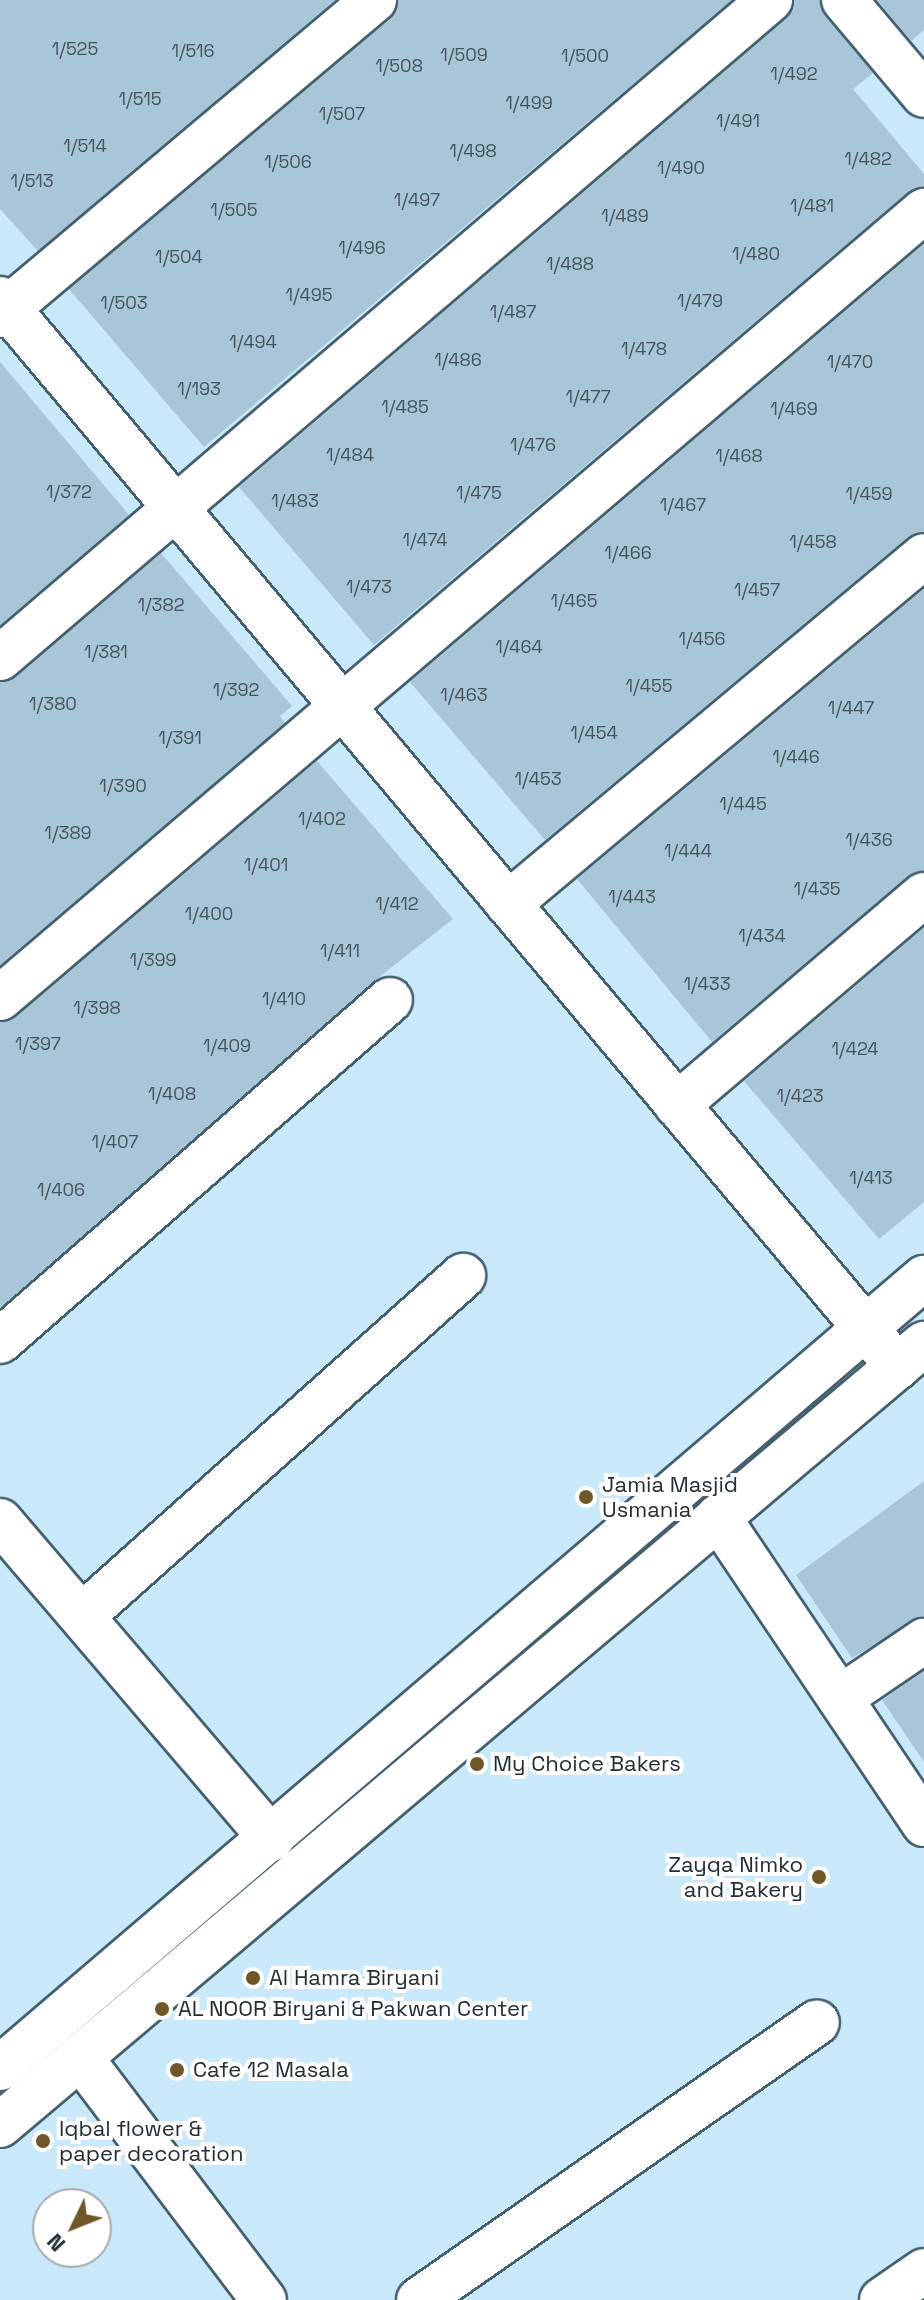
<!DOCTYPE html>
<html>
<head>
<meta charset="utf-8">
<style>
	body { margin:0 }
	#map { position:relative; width:924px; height:2300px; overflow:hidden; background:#c9e8f9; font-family:"Space Grotesk",sans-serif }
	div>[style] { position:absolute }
	.building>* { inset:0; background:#a8c6d7 }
	.roads { filter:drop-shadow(2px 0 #445f6e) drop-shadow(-2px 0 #445f6e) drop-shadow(0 2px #445f6e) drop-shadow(0 -2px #445f6e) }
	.minor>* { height:44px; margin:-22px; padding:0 22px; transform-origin:22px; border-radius:22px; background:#fff }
	.dots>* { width:22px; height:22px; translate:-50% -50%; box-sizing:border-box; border:4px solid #fff; border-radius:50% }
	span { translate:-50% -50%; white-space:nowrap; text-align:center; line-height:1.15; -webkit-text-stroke:8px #fff; paint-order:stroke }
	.number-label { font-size:18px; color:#44545d }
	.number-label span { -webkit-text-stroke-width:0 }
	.poi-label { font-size:22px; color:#222e34 }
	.left { translate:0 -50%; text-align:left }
	.right { translate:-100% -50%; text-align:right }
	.north { position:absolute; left:32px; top:2188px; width:80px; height:80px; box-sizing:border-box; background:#fff; border:2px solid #a7abae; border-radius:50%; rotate:227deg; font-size:22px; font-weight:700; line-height:32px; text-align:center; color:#222e34 }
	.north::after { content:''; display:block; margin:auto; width:28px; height:36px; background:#6f5728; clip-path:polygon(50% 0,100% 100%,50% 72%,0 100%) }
</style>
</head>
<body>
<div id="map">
	<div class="building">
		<div style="clip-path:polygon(0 0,335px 0,38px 251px,0 209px)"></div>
		<div style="clip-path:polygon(398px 0,732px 0,204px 447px,69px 289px,390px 19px)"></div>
		<div style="clip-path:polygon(794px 0,820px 0,825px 16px,873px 73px,853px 89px,924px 174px,924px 187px,908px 192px,374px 645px,239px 487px,786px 19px)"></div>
		<div style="clip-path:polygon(877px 0,924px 0,924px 30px,911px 41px)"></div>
		<div style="clip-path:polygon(924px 244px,924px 532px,908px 537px,545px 840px,410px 682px)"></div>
		<div style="clip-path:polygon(0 362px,129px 515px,0 625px)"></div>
		<div style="clip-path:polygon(161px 553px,292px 706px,280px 716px,285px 723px,0 965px,0 682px,16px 677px)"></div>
		<div style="clip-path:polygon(924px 589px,924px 871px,908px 876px,712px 1042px,577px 879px)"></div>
		<div style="clip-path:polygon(317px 761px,453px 919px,374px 981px,0 1308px,0 1022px,16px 1017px)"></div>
		<div style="clip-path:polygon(924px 928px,924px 1202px,879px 1239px,744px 1081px)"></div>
		<div style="clip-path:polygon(924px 1481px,924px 1616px,852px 1658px,796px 1575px)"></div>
		<div style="clip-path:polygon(924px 1671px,924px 1762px,882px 1700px)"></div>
	</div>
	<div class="roads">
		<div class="minor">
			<div style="left:844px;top:0;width:124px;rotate:49.9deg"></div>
			<div style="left:0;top:299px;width:1395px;rotate:49.94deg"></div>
			<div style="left:0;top:315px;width:489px;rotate:-40.1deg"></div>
			<div style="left:0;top:658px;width:1013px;rotate:-40.52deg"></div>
			<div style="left:508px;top:904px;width:542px;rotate:-39.91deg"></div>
			<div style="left:0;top:998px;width:1214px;rotate:-40.42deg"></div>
			<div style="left:677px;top:1105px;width:324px;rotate:-40.4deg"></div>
			<div style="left:0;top:1341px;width:518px;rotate:-41.17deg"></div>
			<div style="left:718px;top:1517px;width:370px;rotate:56.1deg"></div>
			<div style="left:0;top:1521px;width:418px;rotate:49.5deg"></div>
			<div style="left:82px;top:1616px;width:511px;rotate:-41.75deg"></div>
			<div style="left:840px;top:1698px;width:102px;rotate:-34.2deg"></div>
			<div style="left:80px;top:2057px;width:305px;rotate:52.9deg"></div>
			<div style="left:0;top:2068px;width:1216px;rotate:-40.53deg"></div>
			<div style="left:0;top:2125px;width:1210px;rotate:-40.21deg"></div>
			<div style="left:419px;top:2300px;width:485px;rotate:-34.9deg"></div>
			<div style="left:882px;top:2300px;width:51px;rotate:-34.6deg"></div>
		</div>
	</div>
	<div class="dots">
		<div style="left:586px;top:1497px;background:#6f5728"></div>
		<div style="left:477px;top:1764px;background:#6f5728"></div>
		<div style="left:819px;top:1877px;background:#6f5728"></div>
		<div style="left:253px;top:1978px;background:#6f5728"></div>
		<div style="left:162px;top:2009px;background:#6f5728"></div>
		<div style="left:177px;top:2070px;background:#6f5728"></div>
		<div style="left:43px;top:2141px;background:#6f5728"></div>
	</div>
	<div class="number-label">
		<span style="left:75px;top:49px">1/525</span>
		<span style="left:193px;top:51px">1/516</span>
		<span style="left:464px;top:55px">1/509</span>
		<span style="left:585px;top:56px">1/500</span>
		<span style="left:399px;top:66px">1/508</span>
		<span style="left:794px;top:74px">1/492</span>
		<span style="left:140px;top:99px">1/515</span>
		<span style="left:529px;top:103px">1/499</span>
		<span style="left:342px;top:114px">1/507</span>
		<span style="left:738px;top:121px">1/491</span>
		<span style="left:85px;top:146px">1/514</span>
		<span style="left:473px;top:151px">1/498</span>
		<span style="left:868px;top:159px">1/482</span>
		<span style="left:288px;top:162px">1/506</span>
		<span style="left:681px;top:168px">1/490</span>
		<span style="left:32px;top:181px">1/513</span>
		<span style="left:417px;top:200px">1/497</span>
		<span style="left:812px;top:206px">1/481</span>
		<span style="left:234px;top:210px">1/505</span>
		<span style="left:625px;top:216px">1/489</span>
		<span style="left:362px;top:248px">1/496</span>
		<span style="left:756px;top:254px">1/480</span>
		<span style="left:179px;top:257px">1/504</span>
		<span style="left:570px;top:264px">1/488</span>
		<span style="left:309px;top:295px">1/495</span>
		<span style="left:700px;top:301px">1/479</span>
		<span style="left:124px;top:303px">1/503</span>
		<span style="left:513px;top:312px">1/487</span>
		<span style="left:253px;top:342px">1/494</span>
		<span style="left:644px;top:349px">1/478</span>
		<span style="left:458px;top:360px">1/486</span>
		<span style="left:850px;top:362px">1/470</span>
		<span style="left:199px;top:389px">1/193</span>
		<span style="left:588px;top:397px">1/477</span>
		<span style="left:405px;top:407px">1/485</span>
		<span style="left:794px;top:409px">1/469</span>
		<span style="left:533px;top:445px">1/476</span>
		<span style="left:350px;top:455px">1/484</span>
		<span style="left:739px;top:456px">1/468</span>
		<span style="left:69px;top:492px">1/372</span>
		<span style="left:479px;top:493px">1/475</span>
		<span style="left:869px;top:494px">1/459</span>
		<span style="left:295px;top:501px">1/483</span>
		<span style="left:683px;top:505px">1/467</span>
		<span style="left:425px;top:540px">1/474</span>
		<span style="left:813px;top:542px">1/458</span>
		<span style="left:628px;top:553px">1/466</span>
		<span style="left:369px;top:587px">1/473</span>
		<span style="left:757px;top:590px">1/457</span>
		<span style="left:574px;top:601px">1/465</span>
		<span style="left:161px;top:605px">1/382</span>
		<span style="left:702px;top:639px">1/456</span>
		<span style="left:519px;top:647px">1/464</span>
		<span style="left:106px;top:652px">1/381</span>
		<span style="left:649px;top:686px">1/455</span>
		<span style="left:236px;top:690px">1/392</span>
		<span style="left:464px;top:695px">1/463</span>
		<span style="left:53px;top:704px">1/380</span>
		<span style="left:851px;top:708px">1/447</span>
		<span style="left:594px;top:733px">1/454</span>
		<span style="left:180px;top:738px">1/391</span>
		<span style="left:796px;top:757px">1/446</span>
		<span style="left:538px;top:779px">1/453</span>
		<span style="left:123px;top:786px">1/390</span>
		<span style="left:743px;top:804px">1/445</span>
		<span style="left:322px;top:819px">1/402</span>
		<span style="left:68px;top:833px">1/389</span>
		<span style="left:869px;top:840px">1/436</span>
		<span style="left:688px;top:851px">1/444</span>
		<span style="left:266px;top:865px">1/401</span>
		<span style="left:817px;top:889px">1/435</span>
		<span style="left:632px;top:897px">1/443</span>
		<span style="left:397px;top:904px">1/412</span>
		<span style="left:209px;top:914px">1/400</span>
		<span style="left:762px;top:936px">1/434</span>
		<span style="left:340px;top:951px">1/411</span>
		<span style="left:153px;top:960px">1/399</span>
		<span style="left:707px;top:984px">1/433</span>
		<span style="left:284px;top:999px">1/410</span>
		<span style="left:97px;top:1008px">1/398</span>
		<span style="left:38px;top:1044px">1/397</span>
		<span style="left:227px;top:1046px">1/409</span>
		<span style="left:855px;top:1049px">1/424</span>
		<span style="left:172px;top:1094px">1/408</span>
		<span style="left:800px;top:1096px">1/423</span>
		<span style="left:115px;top:1142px">1/407</span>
		<span style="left:871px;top:1178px">1/413</span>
		<span style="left:61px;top:1190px">1/406</span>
	</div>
	<div class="poi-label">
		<span class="left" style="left:602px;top:1497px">Jamia Masjid<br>Usmania</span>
		<span class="left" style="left:493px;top:1764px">My Choice Bakers</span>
		<span class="right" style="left:803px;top:1877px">Zayqa Nimko<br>and Bakery</span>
		<span class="left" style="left:269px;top:1978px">Al Hamra Biryani</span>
		<span class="left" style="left:178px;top:2009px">AL NOOR Biryani &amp; Pakwan Center</span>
		<span class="left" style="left:193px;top:2070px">Cafe 12 Masala</span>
		<span class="left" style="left:59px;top:2141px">Iqbal flower &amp;<br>paper decoration</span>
	</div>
	<div class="north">N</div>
</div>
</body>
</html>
